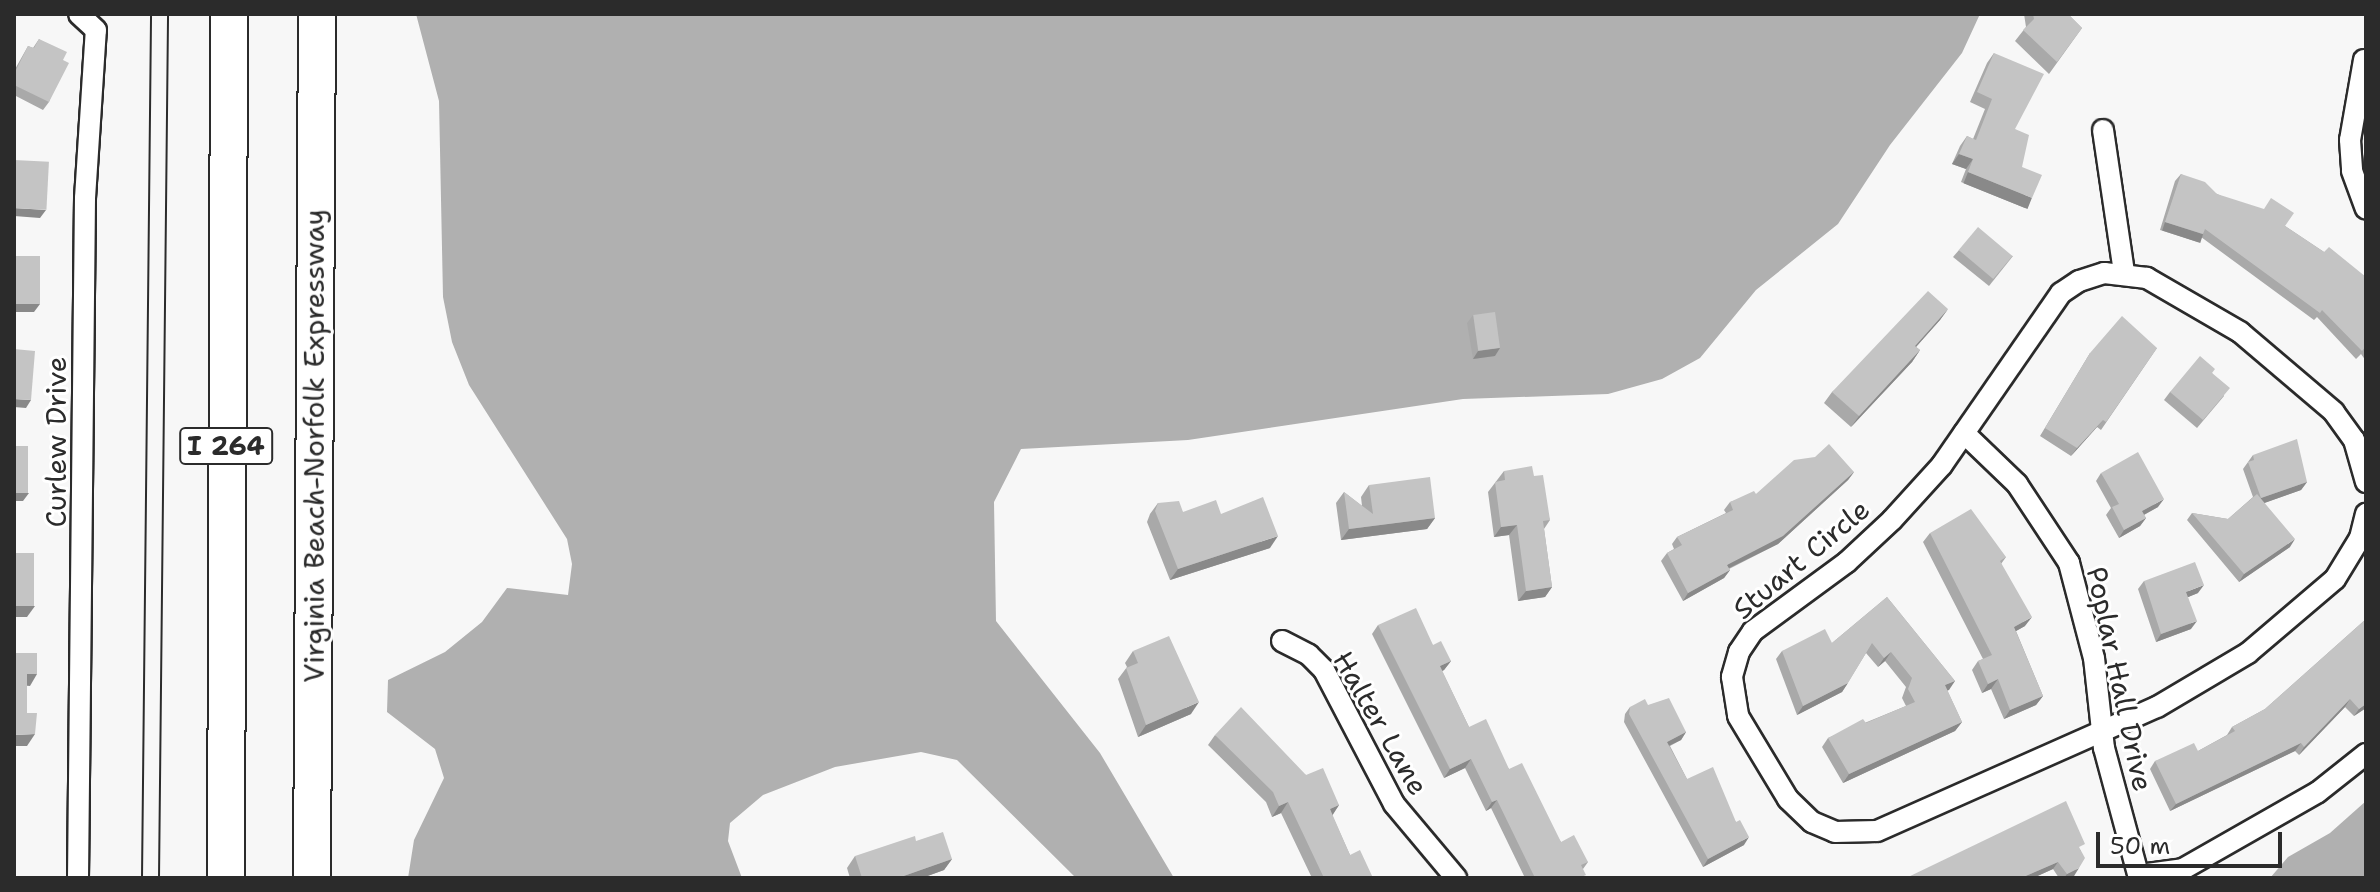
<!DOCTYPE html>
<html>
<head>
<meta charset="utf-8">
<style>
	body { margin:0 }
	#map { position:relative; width:2380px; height:892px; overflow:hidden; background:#f7f7f7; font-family:"Shantell Sans",sans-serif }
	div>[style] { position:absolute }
	.water>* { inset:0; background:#b0b0b0 }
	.roads { filter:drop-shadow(2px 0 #2b2b2b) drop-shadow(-2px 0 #2b2b2b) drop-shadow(0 2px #2b2b2b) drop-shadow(0 -2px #2b2b2b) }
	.street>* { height:20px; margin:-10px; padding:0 10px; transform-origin:10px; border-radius:10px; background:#fff }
	.highway>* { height:36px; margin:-18px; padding:0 18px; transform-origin:18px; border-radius:18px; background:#fff }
	.tram>* { height:2px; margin:-1px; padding:0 1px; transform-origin:1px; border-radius:1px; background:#2b2b2b }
	.wall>* { inset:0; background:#a9a9a9 }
	.shaded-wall>* { inset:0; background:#898989; transform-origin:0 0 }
	.building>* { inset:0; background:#c4c4c4; transform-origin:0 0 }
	span { translate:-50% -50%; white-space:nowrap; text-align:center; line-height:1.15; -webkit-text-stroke:6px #fff; paint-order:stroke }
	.shield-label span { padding:2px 6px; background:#fff; border:2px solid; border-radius:6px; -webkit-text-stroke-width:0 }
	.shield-label { font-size:26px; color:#2b2b2b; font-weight:700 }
	.street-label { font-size:28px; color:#2b2b2b }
	.frame { position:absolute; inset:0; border:16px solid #2b2b2b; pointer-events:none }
	.scale { position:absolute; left:2096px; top:832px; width:186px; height:36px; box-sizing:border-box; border:4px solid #2b2b2b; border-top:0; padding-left:10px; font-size:24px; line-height:28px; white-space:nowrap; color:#2b2b2b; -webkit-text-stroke:6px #fff; paint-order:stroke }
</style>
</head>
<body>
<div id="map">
	<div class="water">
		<div style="clip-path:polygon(416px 14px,1980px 14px,1962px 53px,1890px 145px,1838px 224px,1756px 290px,1700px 358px,1662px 379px,1608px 394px,1463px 399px,1188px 440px,1021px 449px,994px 502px,996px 621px,1100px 753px,1174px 878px,1076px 878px,957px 760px,921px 752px,835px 767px,763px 795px,730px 823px,728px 841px,742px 878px,408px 878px,414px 840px,444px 778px,435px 749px,387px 712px,388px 680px,445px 652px,482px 622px,507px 588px,568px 595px,572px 564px,567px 539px,469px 385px,452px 342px,443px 297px,439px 101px)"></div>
		<div style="clip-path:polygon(2366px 801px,2366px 878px,2270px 878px,2288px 857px,2330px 833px)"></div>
	</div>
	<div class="roads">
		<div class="street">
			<div style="left:2364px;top:60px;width:81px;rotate:99.9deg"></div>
			<div style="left:2350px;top:140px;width:31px;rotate:86deg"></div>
			<div style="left:2352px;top:171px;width:40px;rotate:69.8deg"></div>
			<div style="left:2103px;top:130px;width:145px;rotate:81.6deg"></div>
			<div style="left:1964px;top:433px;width:74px;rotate:43.9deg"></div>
			<div style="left:2017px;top:484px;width:95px;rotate:56.6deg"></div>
			<div style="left:2069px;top:563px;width:98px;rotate:75.3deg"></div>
			<div style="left:2094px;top:658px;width:91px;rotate:83.7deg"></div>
			<div style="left:2104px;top:748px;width:135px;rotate:74.9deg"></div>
			<div style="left:2366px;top:482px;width:44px;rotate:-105.9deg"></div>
			<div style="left:2354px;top:440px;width:34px;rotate:-126deg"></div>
			<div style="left:2334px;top:412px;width:123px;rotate:-139.6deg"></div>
			<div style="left:2240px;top:332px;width:108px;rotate:-149.9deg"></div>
			<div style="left:2147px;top:278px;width:43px;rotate:-173.4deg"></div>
			<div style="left:2104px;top:273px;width:26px;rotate:162deg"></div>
			<div style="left:2079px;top:281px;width:22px;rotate:146deg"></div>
			<div style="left:2061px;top:293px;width:209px;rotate:124.7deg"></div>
			<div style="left:1942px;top:465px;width:74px;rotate:132.3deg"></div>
			<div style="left:1892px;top:520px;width:62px;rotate:137deg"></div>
			<div style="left:1847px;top:562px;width:117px;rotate:143.7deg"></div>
			<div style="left:1753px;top:631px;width:25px;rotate:124deg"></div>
			<div style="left:1739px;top:652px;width:26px;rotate:106deg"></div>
			<div style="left:1732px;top:677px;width:39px;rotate:81deg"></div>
			<div style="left:1738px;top:716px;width:97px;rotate:58.9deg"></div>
			<div style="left:1788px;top:799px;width:33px;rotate:44deg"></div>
			<div style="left:1812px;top:822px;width:25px;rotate:23deg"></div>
			<div style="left:1835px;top:832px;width:42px;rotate:-1.4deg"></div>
			<div style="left:1877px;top:831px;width:306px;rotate:-23.9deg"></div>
			<div style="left:2157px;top:707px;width:106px;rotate:-30.7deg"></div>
			<div style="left:2248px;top:653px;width:114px;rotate:-40.4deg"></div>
			<div style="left:2335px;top:579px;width:48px;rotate:-58.6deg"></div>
			<div style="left:2360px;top:538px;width:25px;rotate:-76deg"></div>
			<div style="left:1282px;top:641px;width:30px;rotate:27deg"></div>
			<div style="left:1309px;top:655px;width:21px;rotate:45deg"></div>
			<div style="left:1324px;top:670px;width:151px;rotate:62.4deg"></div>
			<div style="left:1394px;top:804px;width:97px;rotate:50deg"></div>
			<div style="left:2140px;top:875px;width:43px;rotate:-7.9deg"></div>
			<div style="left:2183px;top:869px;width:155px;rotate:-29.7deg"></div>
			<div style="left:2318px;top:792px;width:61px;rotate:-38.4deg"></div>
			<div style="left:78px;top:878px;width:680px;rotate:-89.41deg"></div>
			<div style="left:85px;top:198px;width:168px;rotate:-86.3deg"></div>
			<div style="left:96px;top:30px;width:23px;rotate:-137deg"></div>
		</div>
		<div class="highway">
			<div style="left:226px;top:878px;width:864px;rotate:-89.8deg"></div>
			<div style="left:312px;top:878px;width:864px;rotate:-89.67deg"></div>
		</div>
	</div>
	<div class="tram">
		<div style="left:142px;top:878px;width:864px;rotate:-89.4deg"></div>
		<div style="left:159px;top:878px;width:864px;rotate:-89.4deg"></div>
	</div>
	<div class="wall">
		<div style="clip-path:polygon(2024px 14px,2068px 14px,2082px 28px,2049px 74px,2015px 41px,2026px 27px)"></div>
		<div style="clip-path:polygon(39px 39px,63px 60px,49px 102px,43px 110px,14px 95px,14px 71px,28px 46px,33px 48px)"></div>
		<div style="clip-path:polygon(1994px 53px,2015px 129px,2022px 167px,2025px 208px,1961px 182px,1966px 169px,1952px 164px,1960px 146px,1967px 136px,1973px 139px,1985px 109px,1970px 102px,1987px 63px)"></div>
		<div style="clip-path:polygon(2181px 174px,2217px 194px,2285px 226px,2324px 252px,2366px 277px,2366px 361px,2361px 354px,2356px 359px,2317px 317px,2314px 320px,2201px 237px,2198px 242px,2160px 230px,2175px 181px)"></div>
		<div style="clip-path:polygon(1959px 250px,2013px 256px,1989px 286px,1953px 257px)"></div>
		<div style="clip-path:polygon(1948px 309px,1940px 320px,1916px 347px,1920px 350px,1912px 362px,1851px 427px,1824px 403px,1832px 392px)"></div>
		<div style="clip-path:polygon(1473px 315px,1495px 356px,1473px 359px,1467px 323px)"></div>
		<div style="clip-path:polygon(2157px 348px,2101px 430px,2097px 427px,2071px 456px,2040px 436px,2090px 353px)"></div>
		<div style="clip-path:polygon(2212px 373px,2224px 396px,2197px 428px,2164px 400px,2170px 392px)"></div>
		<div style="clip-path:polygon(2253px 455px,2307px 482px,2301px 490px,2264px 503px,2290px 547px,2239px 582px,2187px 520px,2192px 513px,2228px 519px,2253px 497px,2243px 469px)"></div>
		<div style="clip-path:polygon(1504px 471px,1534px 476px,1550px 520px,1544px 529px,1552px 587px,1545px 597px,1518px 601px,1509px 535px,1494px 537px,1488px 492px)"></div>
		<div style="clip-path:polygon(1854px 472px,1848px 480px,1778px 544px,1729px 569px,1730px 570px,1724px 578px,1683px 601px,1661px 561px,1667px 553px,1674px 549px,1672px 544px,1677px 537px,1726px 513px,1724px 510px,1730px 502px,1756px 494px)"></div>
		<div style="clip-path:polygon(2101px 473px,2158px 507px,2144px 515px,2146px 518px,2140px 526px,2119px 538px,2106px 515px,2111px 508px,2096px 481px)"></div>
		<div style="clip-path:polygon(1369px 485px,1435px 518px,1427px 529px,1341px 540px,1336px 503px,1344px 492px,1362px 506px,1361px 497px)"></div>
		<div style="clip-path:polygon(1158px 503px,1183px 512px,1221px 514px,1270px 548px,1170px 580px,1147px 522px,1150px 514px)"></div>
		<div style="clip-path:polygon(1930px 533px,2006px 557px,2001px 564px,2025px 626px,2016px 631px,2043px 696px,2036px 705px,2004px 719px,1991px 689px,1982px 693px,1972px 670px,1978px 661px,1983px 659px,1923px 542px)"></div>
		<div style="clip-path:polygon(2144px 581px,2198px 593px,2188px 597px,2191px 629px,2156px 642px,2138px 589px)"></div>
		<div style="clip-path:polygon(1887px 597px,1955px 681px,1947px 690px,1962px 722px,1955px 731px,1843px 783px,1822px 747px,1828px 738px,1906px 706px,1902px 698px,1906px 687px,1885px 661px,1878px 667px,1866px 653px,1842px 692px,1797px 715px,1776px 659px,1782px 651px,1832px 643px)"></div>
		<div style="clip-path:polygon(2366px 619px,2366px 708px,2354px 716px,2345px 707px,2299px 755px,2295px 751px,2170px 811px,2150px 769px,2155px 761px,2198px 751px,2227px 735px,2232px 727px,2265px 709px)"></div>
		<div style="clip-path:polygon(1378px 625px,1433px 645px,1451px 661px,1444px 670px,1442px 671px,1469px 727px,1509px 769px,1561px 842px,1588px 862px,1583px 869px,1584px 878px,1525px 878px,1491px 808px,1486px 811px,1465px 768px,1444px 778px,1372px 634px)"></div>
		<div style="clip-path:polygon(1133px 651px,1191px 714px,1138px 737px,1118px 679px,1127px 667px,1125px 663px)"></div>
		<div style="clip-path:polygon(1648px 705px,1686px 732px,1681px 740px,1670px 746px,1687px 779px,1736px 822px,1744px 845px,1703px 867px,1624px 722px,1625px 714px,1630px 707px)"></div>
		<div style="clip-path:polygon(1215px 735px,1306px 775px,1339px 805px,1332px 815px,1350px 855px,1373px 878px,1312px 878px,1281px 813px,1272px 817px,1266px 802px,1208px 745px)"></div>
		<div style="clip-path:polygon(2081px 850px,2074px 876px,2069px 878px,2059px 878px,2053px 869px,2033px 878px,1906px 878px)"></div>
		<div style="clip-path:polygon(855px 856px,952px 859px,944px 870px,922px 878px,850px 878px,847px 868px)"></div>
	</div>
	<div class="shaded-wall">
		<div style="clip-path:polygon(1959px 154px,1973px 159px,1966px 169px,1952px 164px)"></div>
		<div style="left:1968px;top:172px;width:69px;height:12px;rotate:22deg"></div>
		<div style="clip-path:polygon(14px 208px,46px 210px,40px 218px,14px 216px)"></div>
		<div style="left:2165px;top:222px;width:40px;height:9px;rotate:18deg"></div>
		<div style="clip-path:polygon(14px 304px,40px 304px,34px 312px,14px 312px)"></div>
		<div style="clip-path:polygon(1948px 309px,1940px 320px,1907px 357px,1915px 346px)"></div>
		<div style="clip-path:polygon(1500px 348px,1495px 356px,1473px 359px,1478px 351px)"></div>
		<div style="clip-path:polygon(1920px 350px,1912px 362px,1851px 427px,1859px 416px)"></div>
		<div style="clip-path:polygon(14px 399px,31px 400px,26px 408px,14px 407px)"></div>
		<div style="clip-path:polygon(2103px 420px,2097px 427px,2071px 456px,2077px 448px)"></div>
		<div style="clip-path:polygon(1854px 472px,1848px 480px,1778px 544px,1721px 572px,1727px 565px)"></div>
		<div style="clip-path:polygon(2307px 482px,2301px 490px,2256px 506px,2261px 498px)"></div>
		<div style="clip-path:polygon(14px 493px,29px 493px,23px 501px,14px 501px)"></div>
		<div style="clip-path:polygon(2164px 499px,2158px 507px,2136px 519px,2142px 511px)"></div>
		<div style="clip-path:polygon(1435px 518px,1427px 529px,1341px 540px,1349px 529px)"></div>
		<div style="clip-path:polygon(2146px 518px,2140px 526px,2119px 538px,2124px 530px)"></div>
		<div style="clip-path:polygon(1517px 525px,1509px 535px,1494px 537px,1501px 527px)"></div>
		<div style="clip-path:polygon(1278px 536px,1270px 548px,1170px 580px,1178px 569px)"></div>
		<div style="clip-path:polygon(2295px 539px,2290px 547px,2239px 582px,2244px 574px)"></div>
		<div style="clip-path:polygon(1730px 570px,1724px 578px,1683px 601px,1688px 593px)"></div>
		<div style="clip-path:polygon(2204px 585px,2198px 593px,2181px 600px,2186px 592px)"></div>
		<div style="clip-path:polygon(1552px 587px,1545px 597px,1518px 601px,1526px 591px)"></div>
		<div style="clip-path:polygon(14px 606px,35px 606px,27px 617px,14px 617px)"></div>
		<div style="clip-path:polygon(2032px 617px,2025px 626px,2007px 636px,2014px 627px)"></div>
		<div style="clip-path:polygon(2197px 621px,2191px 629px,2156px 642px,2161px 634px)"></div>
		<div style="clip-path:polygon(1891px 652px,1885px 661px,1878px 667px,1884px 658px)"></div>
		<div style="clip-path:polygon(1451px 661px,1444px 670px,1434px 675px,1440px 666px)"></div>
		<div style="clip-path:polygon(27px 674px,37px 674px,30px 686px,19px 685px)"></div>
		<div style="clip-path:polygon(1998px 679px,1991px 689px,1982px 693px,1988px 684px)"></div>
		<div style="clip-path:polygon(1955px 681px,1949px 690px,1939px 694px,1945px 685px)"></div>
		<div style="clip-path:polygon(1848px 683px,1842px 692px,1797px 715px,1803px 706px)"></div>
		<div style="clip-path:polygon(2043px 696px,2036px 705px,2004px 719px,2010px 710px)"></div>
		<div style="clip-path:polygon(2350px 699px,2345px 707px,2299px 755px,2304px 747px)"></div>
		<div style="clip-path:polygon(1199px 702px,1191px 714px,1138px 737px,1146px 725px)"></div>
		<div style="clip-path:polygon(2366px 704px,2366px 708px,2354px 716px,2359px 709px)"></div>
		<div style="clip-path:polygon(1962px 722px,1955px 731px,1843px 783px,1849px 774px)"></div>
		<div style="clip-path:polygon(1686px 732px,1681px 740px,1662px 749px,1667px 742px)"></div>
		<div style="clip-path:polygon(35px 734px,27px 746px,14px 746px,14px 735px)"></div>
		<div style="clip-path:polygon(2301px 743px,2295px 751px,2170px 811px,2176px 804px)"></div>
		<div style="clip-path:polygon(1471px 759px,1465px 768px,1444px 778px,1450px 769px)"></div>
		<div style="clip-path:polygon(1497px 800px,1491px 808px,1486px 811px,1492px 802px)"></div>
		<div style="clip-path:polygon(1288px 802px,1281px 813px,1272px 817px,1279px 806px)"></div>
		<div style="clip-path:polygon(1339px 805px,1332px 816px,1330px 809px)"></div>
		<div style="clip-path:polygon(1749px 837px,1744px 845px,1703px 867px,1708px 859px)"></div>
		<div style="clip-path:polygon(952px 859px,944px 870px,922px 878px,898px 878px)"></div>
		<div style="clip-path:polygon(2058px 862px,2053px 869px,2033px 878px,2021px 878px)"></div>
		<div style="clip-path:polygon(2079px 868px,2074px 876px,2069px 878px,2064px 878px,2067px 874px)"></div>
	</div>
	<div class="building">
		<div style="clip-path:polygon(2033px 14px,2068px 14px,2082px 28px,2057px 62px,2023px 30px,2034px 19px)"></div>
		<div style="clip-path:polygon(39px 39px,67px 52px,63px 60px,69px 63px,49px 102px,14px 85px,14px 74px,28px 46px,34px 48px)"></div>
		<div style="clip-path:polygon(1994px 53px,2044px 74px,2015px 129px,2029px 135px,2022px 167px,2042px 175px,2032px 198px,1968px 172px,1973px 159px,1959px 154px,1967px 136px,1976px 140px,1992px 99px,1977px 92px)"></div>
		<div style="left:14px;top:160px;width:35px;height:48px;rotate:3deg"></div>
		<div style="clip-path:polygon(2181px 174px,2205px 182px,2217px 194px,2264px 209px,2271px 198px,2294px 213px,2285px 226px,2324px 252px,2329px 247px,2366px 277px,2366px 346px,2362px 351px,2322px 310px,2320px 313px,2205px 229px,2203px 234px,2165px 222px)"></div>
		<div style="left:1978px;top:227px;width:45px;height:30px;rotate:40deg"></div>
		<div style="left:14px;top:256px;width:26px;height:48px"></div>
		<div style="clip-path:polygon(1928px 291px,1948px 309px,1915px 346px,1920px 350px,1859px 416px,1832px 392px)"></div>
		<div style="left:1495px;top:312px;width:36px;height:22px;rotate:82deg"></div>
		<div style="clip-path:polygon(2122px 316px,2157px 348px,2106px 422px,2103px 420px,2077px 448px,2045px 428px,2090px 353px)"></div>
		<div style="clip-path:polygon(14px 349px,35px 351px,31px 400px,14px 399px)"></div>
		<div style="clip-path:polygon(2200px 356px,2215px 369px,2212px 373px,2230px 388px,2203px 420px,2170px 392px)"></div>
		<div style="clip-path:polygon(2297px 439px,2307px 482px,2261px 498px,2248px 462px,2254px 460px,2253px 455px)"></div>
		<div style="clip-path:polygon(1829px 444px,1854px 472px,1783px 536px,1727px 565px,1730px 570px,1688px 593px,1667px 553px,1682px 545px,1677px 537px,1733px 510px,1730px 502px,1754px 491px,1756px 494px,1794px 460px,1815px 457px)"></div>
		<div style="left:14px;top:446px;width:14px;height:47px"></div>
		<div style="clip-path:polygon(2138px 452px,2164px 499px,2142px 511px,2146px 518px,2124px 530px,2112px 507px,2119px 504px,2101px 473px)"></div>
		<div style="clip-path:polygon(1532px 466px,1534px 476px,1543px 475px,1550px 520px,1543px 521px,1552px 587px,1526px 591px,1517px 525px,1501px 527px,1495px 482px,1505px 480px,1504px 471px)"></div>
		<div style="clip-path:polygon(1430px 477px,1435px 518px,1349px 529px,1344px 492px,1373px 514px,1369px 485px)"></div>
		<div style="clip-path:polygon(2257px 494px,2295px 539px,2244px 574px,2192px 513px,2228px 519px)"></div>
		<div style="clip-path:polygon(1263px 497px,1278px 536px,1178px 569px,1155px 511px,1158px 503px,1179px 501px,1183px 512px,1216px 500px,1221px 514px)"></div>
		<div style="clip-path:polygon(1971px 509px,2006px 557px,2000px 561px,2032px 617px,2014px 627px,2043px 696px,2010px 710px,1998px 679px,1988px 684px,1978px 661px,1992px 655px,1930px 533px)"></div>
		<div style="left:14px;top:553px;width:20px;height:53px"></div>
		<div style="clip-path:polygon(2195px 562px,2204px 585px,2186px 592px,2197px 621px,2161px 634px,2144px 581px)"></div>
		<div style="clip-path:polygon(1887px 597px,1955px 681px,1945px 685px,1962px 722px,1849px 774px,1828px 738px,1863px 719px,1866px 723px,1915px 702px,1908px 689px,1912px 678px,1891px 652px,1884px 658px,1872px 643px,1848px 683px,1803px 706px,1782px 651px,1825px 629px,1832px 643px)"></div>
		<div style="clip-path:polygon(1416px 608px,1433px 645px,1441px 641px,1451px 661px,1440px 666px,1469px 727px,1486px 719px,1509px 769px,1522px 763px,1561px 842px,1574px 835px,1588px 862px,1581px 865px,1586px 875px,1579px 878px,1535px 878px,1497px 800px,1492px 802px,1471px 759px,1450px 769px,1378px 625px)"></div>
		<div style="clip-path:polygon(2366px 619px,2366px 704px,2359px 709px,2350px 699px,2304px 747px,2301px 743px,2176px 804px,2155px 761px,2194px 743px,2198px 751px,2235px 731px,2232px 727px,2265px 709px)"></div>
		<div style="clip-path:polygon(1169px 636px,1199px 702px,1146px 725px,1126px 668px,1138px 663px,1133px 651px)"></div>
		<div style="clip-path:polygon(14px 653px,37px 653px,37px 674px,27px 674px,27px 713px,37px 713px,35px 734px,14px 735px)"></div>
		<div style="clip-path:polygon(1669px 698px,1686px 732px,1667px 742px,1687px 779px,1713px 767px,1736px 822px,1740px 820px,1749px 837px,1708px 859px,1629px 714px,1630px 707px,1645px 699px,1648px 705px)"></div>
		<div style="clip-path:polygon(1241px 707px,1306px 775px,1323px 768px,1339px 805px,1330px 809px,1350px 855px,1360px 850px,1373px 878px,1324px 878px,1288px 802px,1279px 806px,1273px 792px,1215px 735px)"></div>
		<div style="clip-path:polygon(2066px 801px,2085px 844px,2079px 847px,2085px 858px,2079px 868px,2067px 874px,2058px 862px,2021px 878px,1906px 878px)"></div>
		<div style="clip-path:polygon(943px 832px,952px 859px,898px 878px,862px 878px,855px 856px,915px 836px,916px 841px)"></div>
	</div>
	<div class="shield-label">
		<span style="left:226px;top:446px">I 264</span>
	</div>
	<div class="street-label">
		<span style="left:56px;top:442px;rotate:-90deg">Curlew Drive</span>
		<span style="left:314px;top:446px;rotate:-90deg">Virginia Beach-Norfolk Expressway</span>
		<span style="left:1801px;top:559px;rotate:-40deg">Stuart Circle</span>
		<span style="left:2120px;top:679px;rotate:78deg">Poplar Hall Drive</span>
		<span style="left:1381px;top:723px;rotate:60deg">Halter Lane</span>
	</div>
	<div class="frame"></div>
	<div class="scale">50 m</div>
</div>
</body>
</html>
